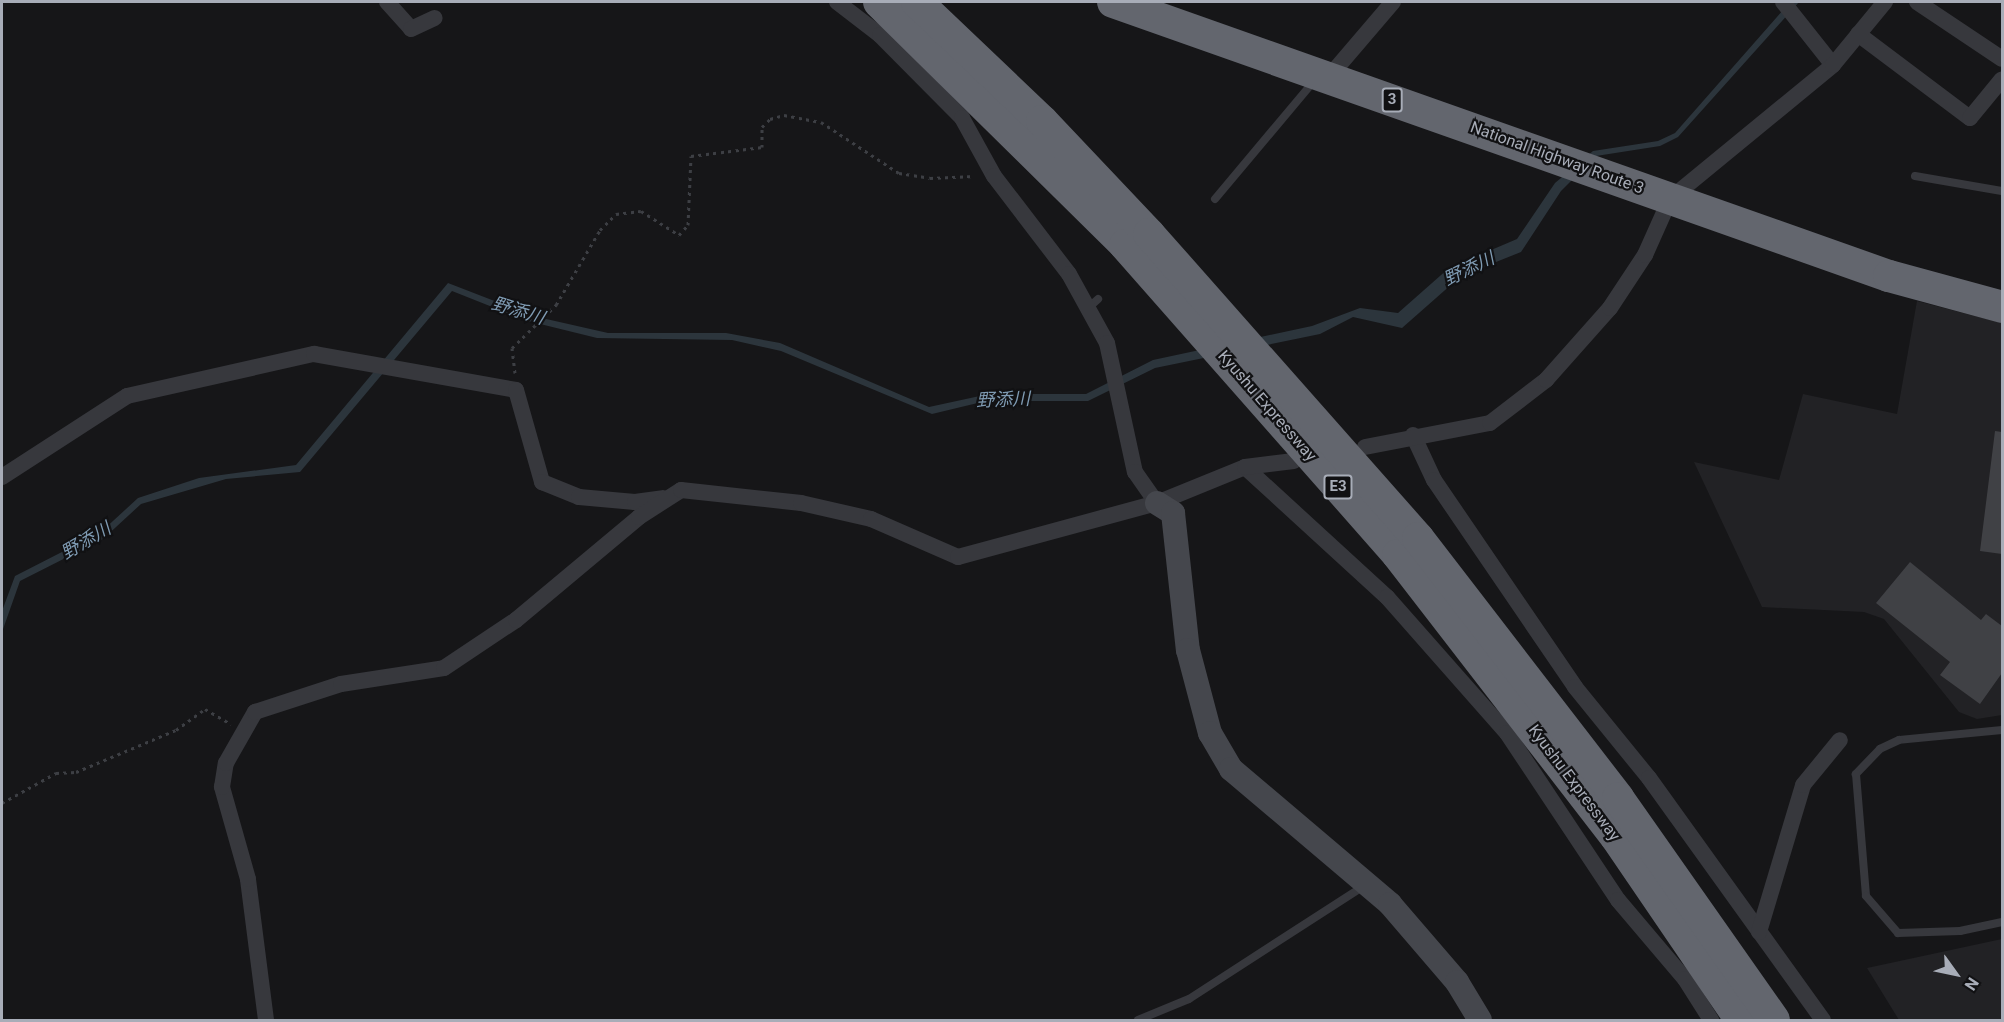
<!DOCTYPE html>
<html>
<head>
<meta charset="utf-8">
<style>
	body { margin:0 }
	#map { position:relative; width:2004px; height:1022px; overflow:hidden; background:#161618; font-family:Roboto,"Noto Sans JP",sans-serif }
	div>[style] { position:absolute }
	.built>* { inset:0; background:#222225 }
	.water>* { inset:0; background:#2c353c }
	.building>* { inset:0; background:#404145 }
	.path>* { height:3px; margin-top:-1.5px; transform-origin:0; background:repeating-linear-gradient(90deg,#3d3f44 0 3px,transparent 0 7.5px) }
	.lane>* { height:8px; margin:-4px; padding:0 4px; transform-origin:4px; border-radius:4px; background:#37383d }
	.street>* { height:16px; margin:-8px; padding:0 8px; transform-origin:8px; border-radius:8px; background:#37383d }
	.secondary>* { height:24px; margin:-12px; padding:0 12px; transform-origin:12px; border-radius:12px; background:#45474d }
	.highway>* { height:32px; margin:-16px; padding:0 16px; transform-origin:16px; border-radius:16px; background:#63666e }
	span { translate:-50% -50%; white-space:nowrap; text-align:center; line-height:1.15; -webkit-text-stroke:4.5px #111113; paint-order:stroke }
	.shield-label span { padding:2px 4px; background:#111113; border:2px solid; border-radius:4px; -webkit-text-stroke-width:0 }
	.shield-label { font-size:15px; color:#a8adb8; font-weight:700 }
	.street-label { font-size:16px; color:#a8adb8 }
	.water-label { font-size:18px; color:#7f9bb3; font-style:italic }
	.frame { position:absolute; inset:0; border:3px solid #a8adb8; pointer-events:none }
	.north { position:absolute; left:1926px; top:944px; width:60px; height:60px; -webkit-text-stroke:4px #111113; paint-order:stroke; rotate:123deg; font-size:16px; font-weight:700; line-height:24px; text-align:center; color:#a8adb8 }
	.north::after { content:''; display:block; margin:auto; width:21px; height:27px; background:#a8adb8; clip-path:polygon(50% 0,100% 100%,50% 72%,0 100%) }
</style>
</head>
<body>
<div id="map">
	<div class="built">
		<div style="clip-path:polygon(1917px 301px,2002px 323px,2002px 715px,1977px 719px,1959px 712px,1884px 619px,1864px 612px,1762px 607px,1694px 462px,1779px 480px,1803px 394px,1897px 414px)"></div>
		<div style="clip-path:polygon(2002px 939px,2002px 1020px,1899px 1020px,1867px 968px)"></div>
	</div>
	<div class="water">
		<div style="clip-path:polygon(1790px 2px,1799px 2px,1678px 137px,1660px 146px,1596px 156px,1561px 191px,1521px 252px,1461px 276px,1402px 328px,1353px 317px,1320px 334px,1155px 368px,1088px 401px,986px 401px,932px 414px,781px 351px,732px 340px,597px 338px,528px 321px,452px 291px,300px 472px,226px 479px,141px 504px,103px 539px,20px 581px,2px 632px,2px 611px,15px 576px,101px 532px,138px 498px,199px 478px,296px 465px,448px 283px,533px 316px,608px 333px,726px 333px,780px 343px,929px 407px,989px 394px,1086px 394px,1153px 360px,1312px 326px,1360px 308px,1398px 313px,1449px 268px,1517px 239px,1555px 183px,1593px 151px,1658px 141px,1675px 133px)"></div>
	</div>
	<div class="building">
		<div style="clip-path:polygon(1995px 431px,2002px 432px,2002px 554px,1980px 551px)"></div>
		<div style="clip-path:polygon(1910px 562px,1981px 620px,1986px 614px,2002px 626px,2002px 673px,1980px 704px,1940px 675px,1950px 662px,1876px 603px)"></div>
	</div>
	<div class="path">
		<div style="left:515px;top:373px;width:25px;rotate:-97deg"></div>
		<div style="left:512px;top:348px;width:62px;rotate:-44.3deg"></div>
		<div style="left:556px;top:305px;width:87px;rotate:-59.6deg"></div>
		<div style="left:600px;top:230px;width:23px;rotate:-45deg"></div>
		<div style="left:616px;top:214px;width:25px;rotate:-7deg"></div>
		<div style="left:641px;top:211px;width:45px;rotate:32.3deg"></div>
		<div style="left:679px;top:235px;width:13px;rotate:-48deg"></div>
		<div style="left:688px;top:225px;width:69px;rotate:-87.5deg"></div>
		<div style="left:691px;top:156px;width:72px;rotate:-7.2deg"></div>
		<div style="left:762px;top:147px;width:20px;rotate:-90deg"></div>
		<div style="left:762px;top:127px;width:11px;rotate:-45deg"></div>
		<div style="left:770px;top:119px;width:15px;rotate:-16deg"></div>
		<div style="left:784px;top:115px;width:38px;rotate:11deg"></div>
		<div style="left:821px;top:122px;width:93px;rotate:33.2deg"></div>
		<div style="left:899px;top:173px;width:31px;rotate:9deg"></div>
		<div style="left:930px;top:178px;width:45px;rotate:-2.5deg"></div>
		<div style="left:2px;top:803px;width:62px;rotate:-29.1deg"></div>
		<div style="left:56px;top:773px;width:20px;rotate:-3deg"></div>
		<div style="left:76px;top:772px;width:108px;rotate:-22.8deg"></div>
		<div style="left:176px;top:730px;width:36px;rotate:-36deg"></div>
		<div style="left:205px;top:709px;width:30px;rotate:30deg"></div>
	</div>
	<div class="lane">
		<div style="left:1915px;top:176px;width:88px;rotate:9.8deg"></div>
		<div style="left:1215px;top:199px;width:155px;rotate:-50deg"></div>
		<div style="left:1087px;top:309px;width:15px;rotate:-42deg"></div>
		<div style="left:2002px;top:730px;width:103px;rotate:174.5deg"></div>
		<div style="left:1899px;top:740px;width:21px;rotate:155deg"></div>
		<div style="left:1880px;top:749px;width:35px;rotate:134deg"></div>
		<div style="left:1856px;top:774px;width:122px;rotate:85.3deg"></div>
		<div style="left:1866px;top:896px;width:49px;rotate:49.1deg"></div>
		<div style="left:1898px;top:933px;width:62px;rotate:-1.8deg"></div>
		<div style="left:1960px;top:931px;width:43px;rotate:-12.1deg"></div>
		<div style="left:1138px;top:1020px;width:55px;rotate:-22.4deg"></div>
		<div style="left:1189px;top:999px;width:208px;rotate:-32.9deg"></div>
	</div>
	<div class="street">
		<div style="left:387px;top:2px;width:36px;rotate:48deg"></div>
		<div style="left:411px;top:29px;width:26px;rotate:-25deg"></div>
		<div style="left:837px;top:2px;width:54px;rotate:37.5deg"></div>
		<div style="left:880px;top:35px;width:117px;rotate:45.3deg"></div>
		<div style="left:962px;top:118px;width:66px;rotate:61.1deg"></div>
		<div style="left:994px;top:176px;width:123px;rotate:52.6deg"></div>
		<div style="left:1069px;top:274px;width:79px;rotate:61.2deg"></div>
		<div style="left:1107px;top:343px;width:132px;rotate:77.8deg"></div>
		<div style="left:1135px;top:472px;width:38px;rotate:55deg"></div>
		<div style="left:1783px;top:2px;width:80px;rotate:51.6deg"></div>
		<div style="left:1917px;top:2px;width:102px;rotate:33.8deg"></div>
		<div style="left:1858px;top:34px;width:140px;rotate:36.9deg"></div>
		<div style="left:1970px;top:118px;width:50px;rotate:-50.6deg"></div>
		<div style="left:1328px;top:78px;width:100px;rotate:-49.5deg"></div>
		<div style="left:1413px;top:435px;width:50px;rotate:65deg"></div>
		<div style="left:1434px;top:480px;width:250px;rotate:55.7deg"></div>
		<div style="left:1575px;top:687px;width:117px;rotate:50.9deg"></div>
		<div style="left:1649px;top:778px;width:298px;rotate:54.3deg"></div>
		<div style="left:1365px;top:447px;width:127px;rotate:-10.9deg"></div>
		<div style="left:1490px;top:423px;width:71px;rotate:-37.5deg"></div>
		<div style="left:1546px;top:380px;width:96px;rotate:-48.4deg"></div>
		<div style="left:1610px;top:308px;width:64px;rotate:-56.6deg"></div>
		<div style="left:1645px;top:255px;width:61px;rotate:-65.9deg"></div>
		<div style="left:1670px;top:199px;width:211px;rotate:-39.4deg"></div>
		<div style="left:1833px;top:65px;width:82px;rotate:-50.5deg"></div>
		<div style="left:1245px;top:467px;width:193px;rotate:42.5deg"></div>
		<div style="left:1387px;top:597px;width:181px;rotate:48.6deg"></div>
		<div style="left:1507px;top:733px;width:201px;rotate:56.4deg"></div>
		<div style="left:1618px;top:900px;width:104px;rotate:49.7deg"></div>
		<div style="left:1685px;top:979px;width:49px;rotate:57.6deg"></div>
		<div style="left:2px;top:477px;width:149px;rotate:-32.9deg"></div>
		<div style="left:127px;top:396px;width:192px;rotate:-12.7deg"></div>
		<div style="left:314px;top:354px;width:205px;rotate:10.1deg"></div>
		<div style="left:516px;top:390px;width:96px;rotate:74.2deg"></div>
		<div style="left:542px;top:482px;width:40px;rotate:22deg"></div>
		<div style="left:579px;top:497px;width:56px;rotate:5.1deg"></div>
		<div style="left:635px;top:502px;width:28px;rotate:-8deg"></div>
		<div style="left:1759px;top:932px;width:153px;rotate:-73.3deg"></div>
		<div style="left:1803px;top:785px;width:58px;rotate:-50.6deg"></div>
		<div style="left:266px;top:1020px;width:142px;rotate:-97.3deg"></div>
		<div style="left:248px;top:879px;width:96px;rotate:-105.8deg"></div>
		<div style="left:222px;top:787px;width:24px;rotate:-81deg"></div>
		<div style="left:226px;top:763px;width:59px;rotate:-60.4deg"></div>
		<div style="left:255px;top:712px;width:90px;rotate:-18deg"></div>
		<div style="left:341px;top:684px;width:104px;rotate:-8.8deg"></div>
		<div style="left:444px;top:668px;width:87px;rotate:-33.7deg"></div>
		<div style="left:516px;top:620px;width:160px;rotate:-39.9deg"></div>
		<div style="left:639px;top:517px;width:50px;rotate:-32.7deg"></div>
		<div style="left:681px;top:490px;width:121px;rotate:6.2deg"></div>
		<div style="left:801px;top:503px;width:72px;rotate:12.9deg"></div>
		<div style="left:871px;top:519px;width:95px;rotate:23.6deg"></div>
		<div style="left:958px;top:557px;width:206px;rotate:-15.2deg"></div>
		<div style="left:1157px;top:503px;width:95px;rotate:-22.2deg"></div>
		<div style="left:1245px;top:467px;width:49px;rotate:-7deg"></div>
	</div>
	<div class="secondary">
		<div style="left:1157px;top:503px;width:19px;rotate:32deg"></div>
		<div style="left:1173px;top:513px;width:138px;rotate:83.8deg"></div>
		<div style="left:1188px;top:650px;width:86px;rotate:75.2deg"></div>
		<div style="left:1210px;top:733px;width:42px;rotate:59.7deg"></div>
		<div style="left:1231px;top:769px;width:209px;rotate:40.3deg"></div>
		<div style="left:1390px;top:904px;width:103px;rotate:49.3deg"></div>
		<div style="left:1457px;top:982px;width:44px;rotate:58.8deg"></div>
	</div>
	<div class="highway">
		<div style="left:879px;top:2px;width:346px;rotate:44.6deg"></div>
		<div style="left:1125px;top:245px;width:413px;rotate:48.6deg"></div>
		<div style="left:1398px;top:555px;width:356px;rotate:52.3deg"></div>
		<div style="left:1616px;top:837px;width:222px;rotate:55.7deg"></div>
		<div style="left:917px;top:2px;width:173px;rotate:43.6deg"></div>
		<div style="left:1042px;top:121px;width:156px;rotate:46.6deg"></div>
		<div style="left:1149px;top:234px;width:406px;rotate:48.5deg"></div>
		<div style="left:1418px;top:538px;width:328px;rotate:52.4deg"></div>
		<div style="left:1618px;top:798px;width:271px;rotate:54.9deg"></div>
		<div style="left:1113px;top:2px;width:823px;rotate:19.45deg"></div>
		<div style="left:1889px;top:276px;width:117px;rotate:15.3deg"></div>
	</div>
	<div class="shield-label">
		<span style="left:1392px;top:100px">3</span>
		<span style="left:1338px;top:487px">E3</span>
	</div>
	<div class="street-label">
		<span style="left:1557px;top:158px;rotate:20deg">National Highway Route 3</span>
		<span style="left:1267px;top:406px;rotate:49deg">Kyushu Expressway</span>
		<span style="left:1574px;top:783px;rotate:53deg">Kyushu Expressway</span>
	</div>
	<div class="water-label">
		<span style="left:1469px;top:269px;rotate:-26deg">野添川</span>
		<span style="left:518px;top:311px;rotate:17deg">野添川</span>
		<span style="left:1003px;top:400px;rotate:-2deg">野添川</span>
		<span style="left:86px;top:541px;rotate:-31deg">野添川</span>
	</div>
	<div class="frame"></div>
	<div class="north">N</div>
</div>
</body>
</html>
